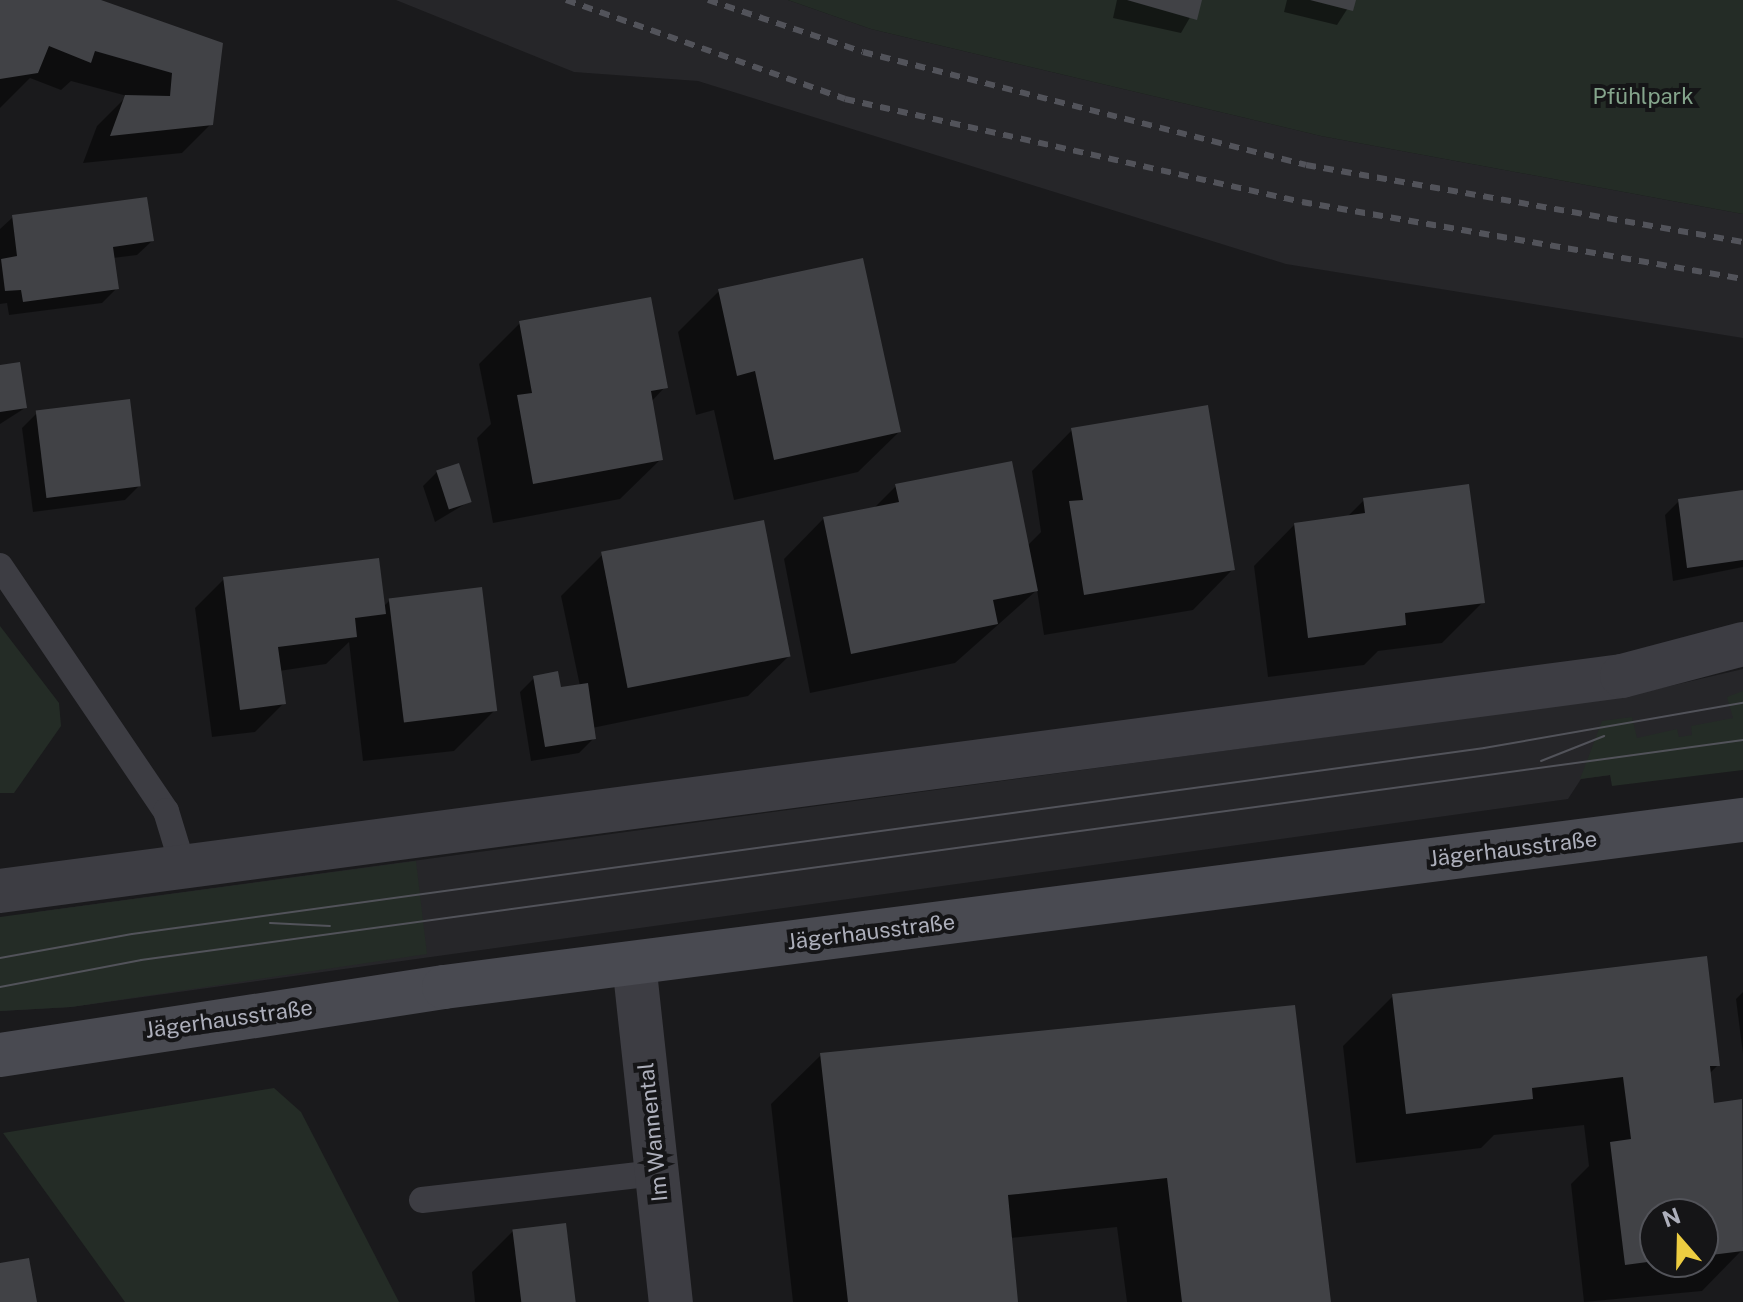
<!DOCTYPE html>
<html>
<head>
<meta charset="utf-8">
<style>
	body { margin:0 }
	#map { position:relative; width:1743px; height:1302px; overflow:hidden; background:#1a1a1c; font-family:"Public Sans",sans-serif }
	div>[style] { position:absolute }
	.built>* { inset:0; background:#262629 }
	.green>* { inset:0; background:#242c26 }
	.shadow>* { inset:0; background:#0007 }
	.building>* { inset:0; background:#414246; transform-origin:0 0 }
	.lane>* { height:26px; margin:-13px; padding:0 13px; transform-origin:13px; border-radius:13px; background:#3d3d43 }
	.street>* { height:44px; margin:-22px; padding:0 22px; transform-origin:22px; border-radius:22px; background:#3d3d43 }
	.secondary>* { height:44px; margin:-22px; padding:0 22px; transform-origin:22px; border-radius:22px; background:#494a51 }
	.tram>* { height:2px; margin:-1px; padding:0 1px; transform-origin:1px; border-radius:1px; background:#52535a }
	.rail>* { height:6px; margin-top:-3px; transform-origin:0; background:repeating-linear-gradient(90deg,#52535a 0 10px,transparent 0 18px) }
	span { translate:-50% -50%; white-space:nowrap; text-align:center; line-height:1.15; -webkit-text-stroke:8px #151517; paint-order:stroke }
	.park-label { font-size:22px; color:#85a58c }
	.street-label { font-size:22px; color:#adafbb }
	.north { position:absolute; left:1639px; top:1198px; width:80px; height:80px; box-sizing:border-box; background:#151517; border:2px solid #525359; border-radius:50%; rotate:340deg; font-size:22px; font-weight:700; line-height:32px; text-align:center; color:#adafbb }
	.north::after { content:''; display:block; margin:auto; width:28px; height:36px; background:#edcd41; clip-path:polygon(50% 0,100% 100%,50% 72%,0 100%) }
</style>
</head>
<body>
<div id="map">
	<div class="built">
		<div style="clip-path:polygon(396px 0,788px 0,871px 29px,1321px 136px,1743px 214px,1743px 338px,1286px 264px,698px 81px,574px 72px)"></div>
		<div style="clip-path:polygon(1743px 669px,1743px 757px,1581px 779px,1568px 799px,71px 1007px,0 1011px,0 945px,36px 912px,1627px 696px)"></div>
	</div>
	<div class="green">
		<div style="clip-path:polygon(788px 0,1743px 0,1743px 214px,1321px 136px,871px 29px)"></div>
		<div style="clip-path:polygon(0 626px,59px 703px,61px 726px,14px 793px,0 793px)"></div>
		<div style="clip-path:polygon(1743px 691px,1743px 770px,1612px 786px,1610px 775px,1580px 779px,1602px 721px,1632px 717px,1637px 738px,1677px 729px,1679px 737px,1692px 735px,1691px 726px,1733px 718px,1727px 697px)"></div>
		<div style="clip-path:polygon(416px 861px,427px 954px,71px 1007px,0 1011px,0 917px)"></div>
		<div style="clip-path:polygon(274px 1088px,301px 1112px,399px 1302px,125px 1302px,3px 1133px)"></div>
	</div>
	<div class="shadow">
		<div style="clip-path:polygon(0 0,93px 0,221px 44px,211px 124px,182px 153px,83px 163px,97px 126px,127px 96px,71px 81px,61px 90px,30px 78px,0 108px)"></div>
		<div style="clip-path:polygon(1117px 0,1200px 0,1181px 33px,1113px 18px)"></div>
		<div style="clip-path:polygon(1287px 0,1353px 0,1337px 25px,1284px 12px)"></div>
		<div style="clip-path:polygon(13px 217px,152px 241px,137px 255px,113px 258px,117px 288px,102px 303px,9px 315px,7px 303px,0 304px,0 229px)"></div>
		<div style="clip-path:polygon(719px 291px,899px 432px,858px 472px,734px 500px,714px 410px,696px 415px,678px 332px)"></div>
		<div style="clip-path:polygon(520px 323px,665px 387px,651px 402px,661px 459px,620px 499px,493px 523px,477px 438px,491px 424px,479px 364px)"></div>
		<div style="clip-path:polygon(0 367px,25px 408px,0 424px)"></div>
		<div style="clip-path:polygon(37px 413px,139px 486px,125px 500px,33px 512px,22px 428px)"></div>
		<div style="clip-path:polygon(1072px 430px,1233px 569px,1193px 610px,1044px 635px,1037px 590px,955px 663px,810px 693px,784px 559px,824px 518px,873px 509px,896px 486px,1027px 546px,1041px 532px,1032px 471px)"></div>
		<div style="clip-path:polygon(437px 472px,470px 501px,435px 522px,423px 486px)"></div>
		<div style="clip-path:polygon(1743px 492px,1743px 567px,1673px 581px,1665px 515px,1679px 501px)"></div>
		<div style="clip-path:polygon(1364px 500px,1483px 602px,1442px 643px,1378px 651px,1364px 665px,1268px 677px,1254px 566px,1294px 525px,1346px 518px)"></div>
		<div style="clip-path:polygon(602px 555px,789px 656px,748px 696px,592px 728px,594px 738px,579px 753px,531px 761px,520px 692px,534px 678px,560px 690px,580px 686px,561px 596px)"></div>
		<div style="clip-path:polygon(224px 579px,383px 607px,389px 601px,495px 710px,454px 751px,363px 761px,349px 642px,326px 664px,279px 671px,284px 703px,255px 732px,212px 737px,195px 608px)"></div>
		<div style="clip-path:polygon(1743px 992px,1743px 1054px,1736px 999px)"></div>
		<div style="clip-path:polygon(evenodd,1393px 996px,1718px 1065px,1709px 1074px,1713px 1105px,1740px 1102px,1742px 1250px,1702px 1291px,1584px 1302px,1571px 1184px,1589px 1166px,1584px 1125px,1494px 1135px,1481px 1148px,1356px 1163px,1343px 1046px,1393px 996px,1655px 1214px,1703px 1214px,1703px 1262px,1655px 1262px,1655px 1214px)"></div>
		<div style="clip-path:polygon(1293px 1007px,1329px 1302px,1127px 1302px,1117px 1227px,1010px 1238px,1016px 1302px,793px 1302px,771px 1104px,821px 1055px)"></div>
		<div style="clip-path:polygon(513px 1231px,572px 1302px,475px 1302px,472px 1272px)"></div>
	</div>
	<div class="building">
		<div style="clip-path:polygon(0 0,101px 0,223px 43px,213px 125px,110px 136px,125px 95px,170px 96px,172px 73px,95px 51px,91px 63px,49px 46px,38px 73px,0 79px)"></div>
		<div style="clip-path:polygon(1127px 0,1202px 0,1197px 20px)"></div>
		<div style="clip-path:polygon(1310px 0,1356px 0,1353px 11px)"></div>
		<div style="clip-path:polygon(147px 197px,154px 241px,113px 247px,119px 289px,23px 302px,21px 290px,5px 291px,1px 259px,17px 256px,12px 215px)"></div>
		<div style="clip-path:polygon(863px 258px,901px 432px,774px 460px,755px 371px,737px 376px,718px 289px)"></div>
		<div style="clip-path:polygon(651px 297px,668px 388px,651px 391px,663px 460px,533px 484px,517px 395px,532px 393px,519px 321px)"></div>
		<div style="clip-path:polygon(20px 362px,27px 408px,0 412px,0 365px)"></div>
		<div style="left:130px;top:399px;width:88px;height:95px;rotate:83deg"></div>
		<div style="clip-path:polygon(1208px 405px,1235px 570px,1084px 595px,1069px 501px,1083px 500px,1071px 428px)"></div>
		<div style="clip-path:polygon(1012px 461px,1038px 591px,993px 600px,998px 624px,851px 654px,823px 517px,899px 502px,895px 484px)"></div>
		<div style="left:459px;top:463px;width:41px;height:24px;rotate:72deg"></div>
		<div style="clip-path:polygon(1469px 484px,1485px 603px,1405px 613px,1406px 625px,1308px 638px,1294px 523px,1365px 513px,1363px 498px)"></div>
		<div style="clip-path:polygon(1743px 490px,1743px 560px,1687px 568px,1678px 499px)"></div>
		<div style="left:764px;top:520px;width:139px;height:166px;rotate:79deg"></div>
		<div style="clip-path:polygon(379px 558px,386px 614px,355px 618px,357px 637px,278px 647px,286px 704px,240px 710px,223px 577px)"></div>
		<div style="left:482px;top:587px;width:125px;height:94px;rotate:83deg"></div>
		<div style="clip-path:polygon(558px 671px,561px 687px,588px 683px,596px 739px,545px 747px,533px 676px)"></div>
		<div style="clip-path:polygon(1707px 956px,1720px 1066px,1710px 1066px,1714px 1103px,1742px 1099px,1743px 1251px,1703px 1256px,1703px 1214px,1655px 1214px,1655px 1261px,1625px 1265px,1610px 1142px,1631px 1139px,1623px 1077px,1532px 1088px,1533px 1099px,1406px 1114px,1392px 994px)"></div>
		<div style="clip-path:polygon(1295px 1005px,1331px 1302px,1182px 1302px,1167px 1178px,1008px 1195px,1018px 1302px,848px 1302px,820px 1053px)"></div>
		<div style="left:566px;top:1223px;width:80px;height:54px;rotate:83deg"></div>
		<div style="clip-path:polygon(29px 1258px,37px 1302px,0 1302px,0 1263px)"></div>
	</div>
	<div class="lane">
		<div style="left:0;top:566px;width:296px;rotate:55.9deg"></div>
		<div style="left:166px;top:811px;width:62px;rotate:73deg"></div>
		<div style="left:422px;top:1200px;width:237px;rotate:-6.6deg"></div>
	</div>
	<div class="street">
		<div style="left:0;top:891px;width:1636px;rotate:-7.55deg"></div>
		<div style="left:1622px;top:676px;width:125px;rotate:-14.8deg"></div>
		<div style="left:634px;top:963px;width:341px;rotate:83.8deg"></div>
	</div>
	<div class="secondary">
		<div style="left:0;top:1055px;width:449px;rotate:-8.7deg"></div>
		<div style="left:444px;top:987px;width:1310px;rotate:-7.33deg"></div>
	</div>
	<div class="tram">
		<div style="left:1541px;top:761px;width:68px;rotate:-21.6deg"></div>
		<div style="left:270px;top:923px;width:60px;rotate:2.9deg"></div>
		<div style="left:0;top:958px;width:134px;rotate:-10.3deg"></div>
		<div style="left:132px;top:934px;width:1365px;rotate:-7.83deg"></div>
		<div style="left:1484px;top:748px;width:263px;rotate:-9.9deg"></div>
		<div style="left:0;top:987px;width:144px;rotate:-10.8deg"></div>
		<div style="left:141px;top:960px;width:1617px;rotate:-7.82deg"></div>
	</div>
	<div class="rail">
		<div style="left:566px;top:0;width:296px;rotate:19.5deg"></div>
		<div style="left:845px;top:99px;width:468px;rotate:12.7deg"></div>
		<div style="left:1302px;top:202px;width:448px;rotate:9.9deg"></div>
		<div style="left:708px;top:0;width:163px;rotate:18.5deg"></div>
		<div style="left:863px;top:52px;width:457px;rotate:14.3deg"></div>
		<div style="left:1306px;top:165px;width:444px;rotate:10deg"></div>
	</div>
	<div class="park-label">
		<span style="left:1643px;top:97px">Pfühlpark</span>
	</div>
	<div class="street-label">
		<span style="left:1513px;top:849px;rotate:-7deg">Jägerhausstraße</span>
		<span style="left:871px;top:932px;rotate:-7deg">Jägerhausstraße</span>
		<span style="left:229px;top:1019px;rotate:-8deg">Jägerhausstraße</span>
		<span style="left:653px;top:1132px;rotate:-96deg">Im Wannental</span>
	</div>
	<div class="north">N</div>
</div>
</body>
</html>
